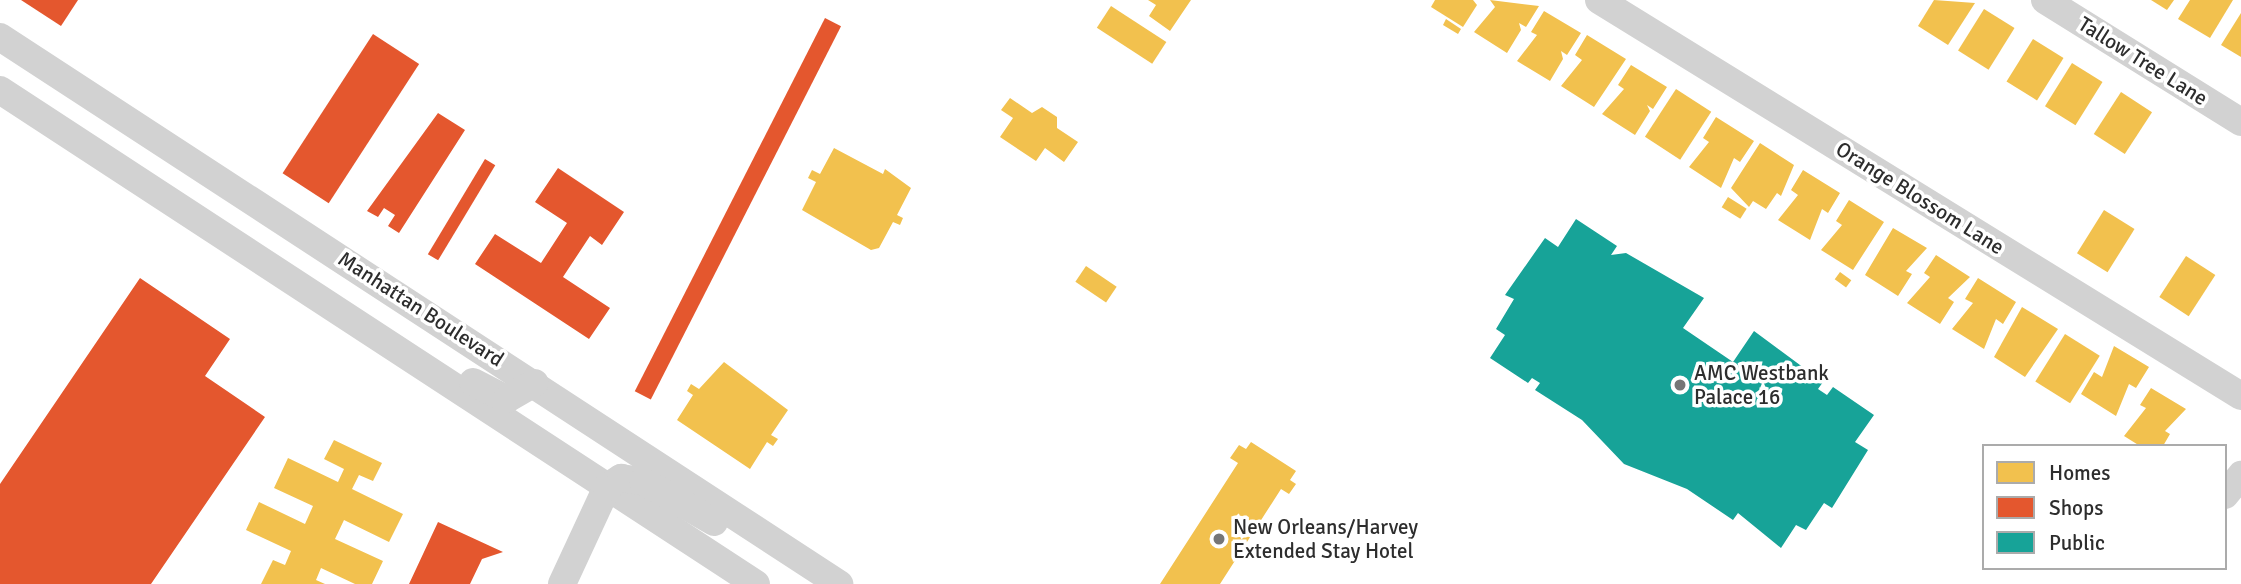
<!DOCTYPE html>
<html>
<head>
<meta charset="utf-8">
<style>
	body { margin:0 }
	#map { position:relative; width:2241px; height:584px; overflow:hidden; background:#fff; font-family:Signika,sans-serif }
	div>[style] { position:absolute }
	.homes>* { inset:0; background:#f2c14e; transform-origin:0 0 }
	.shops>* { inset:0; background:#e4572e; transform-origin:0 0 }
	.public>* { inset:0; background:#17a398 }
	.minor>* { height:28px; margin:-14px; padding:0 14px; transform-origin:14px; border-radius:14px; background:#d2d2d2 }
	.dots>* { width:19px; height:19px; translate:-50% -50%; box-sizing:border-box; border:4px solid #fff; border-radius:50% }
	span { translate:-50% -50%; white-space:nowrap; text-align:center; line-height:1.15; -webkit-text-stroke:7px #fff; paint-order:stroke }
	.street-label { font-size:21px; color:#2d2d2d }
	.poi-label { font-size:21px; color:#2d2d2d }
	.left { translate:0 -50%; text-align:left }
	.legend { position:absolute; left:1982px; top:444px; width:245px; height:126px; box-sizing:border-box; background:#fff; border:2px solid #ababab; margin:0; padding:9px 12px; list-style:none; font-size:21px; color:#2d2d2d }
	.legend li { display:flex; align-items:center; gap:14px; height:35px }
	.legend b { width:35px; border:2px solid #ababab }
</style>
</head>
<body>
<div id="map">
	<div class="homes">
		<div style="clip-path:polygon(1148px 0,1191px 0,1170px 31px,1149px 16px,1156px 5px)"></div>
		<div style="clip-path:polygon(1435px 0,1473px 0,1477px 5px,1463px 27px,1431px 7px)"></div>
		<div style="clip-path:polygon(1490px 0,1539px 6px,1526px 27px,1519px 23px,1521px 30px,1507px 53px,1474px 32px,1495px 7px)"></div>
		<div style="clip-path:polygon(1934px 0,1975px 3px,1948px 45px,1918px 26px)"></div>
		<div style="clip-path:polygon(2151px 0,2174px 0,2167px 10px)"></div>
		<div style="clip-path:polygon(2190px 0,2233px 0,2210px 38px,2178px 19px)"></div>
		<div style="left:1111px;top:6px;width:66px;height:26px;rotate:33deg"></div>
		<div style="left:1984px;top:9px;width:36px;height:49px;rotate:32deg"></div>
		<div style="clip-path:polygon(1544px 11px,1581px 33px,1567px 55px,1561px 51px,1563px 59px,1550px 81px,1517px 61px,1537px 35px,1531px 32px)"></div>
		<div style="clip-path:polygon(2241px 13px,2241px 57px,2221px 45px)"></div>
		<div style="clip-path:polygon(1446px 19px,1461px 29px,1458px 34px,1443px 25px)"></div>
		<div style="clip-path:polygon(1587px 35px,1626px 59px,1594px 107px,1561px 86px,1582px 60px,1575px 55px)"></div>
		<div style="left:2033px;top:39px;width:36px;height:50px;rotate:32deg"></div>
		<div style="left:2072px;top:63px;width:36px;height:51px;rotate:32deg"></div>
		<div style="clip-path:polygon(1631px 65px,1667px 87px,1653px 109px,1647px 105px,1650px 111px,1635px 135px,1602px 114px,1624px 89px,1618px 85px)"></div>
		<div style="left:1676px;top:89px;width:42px;height:57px;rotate:33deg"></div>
		<div style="left:2121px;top:92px;width:37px;height:50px;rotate:33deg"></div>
		<div style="clip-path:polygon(1010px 98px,1032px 113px,1042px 107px,1057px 117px,1057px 128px,1078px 142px,1064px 162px,1045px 148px,1036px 161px,1000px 137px,1013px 118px,1001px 110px)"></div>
		<div style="clip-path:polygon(1716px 117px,1754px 141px,1740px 162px,1734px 158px,1721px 188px,1689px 167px,1709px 142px,1703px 138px)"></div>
		<div style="clip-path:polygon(1760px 143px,1794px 165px,1781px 196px,1777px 193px,1766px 209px,1753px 201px,1749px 207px,1731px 188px)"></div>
		<div style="clip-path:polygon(834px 148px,883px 174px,885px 169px,911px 188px,897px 215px,903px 218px,900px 225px,893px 222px,879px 248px,871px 250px,802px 210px,816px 182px,808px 178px,812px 170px,820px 174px)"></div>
		<div style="clip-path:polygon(1803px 170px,1840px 193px,1828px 213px,1822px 209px,1810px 240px,1778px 220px,1798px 195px,1791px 190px)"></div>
		<div style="left:1728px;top:197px;width:22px;height:12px;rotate:32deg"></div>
		<div style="clip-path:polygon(1849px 200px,1884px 222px,1853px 270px,1821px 250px,1842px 225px,1836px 221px)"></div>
		<div style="left:2104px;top:210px;width:36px;height:51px;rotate:32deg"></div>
		<div style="clip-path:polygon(1893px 228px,1927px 248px,1906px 271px,1912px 274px,1898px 296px,1865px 275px)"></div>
		<div style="clip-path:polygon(1936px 255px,1970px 277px,1948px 298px,1954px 302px,1940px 324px,1907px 303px,1930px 277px,1924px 273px)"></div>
		<div style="left:2186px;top:256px;width:35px;height:49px;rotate:33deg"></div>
		<div style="left:1086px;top:266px;width:37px;height:19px;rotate:34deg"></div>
		<div style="left:1840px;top:272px;width:14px;height:9px;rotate:36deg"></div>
		<div style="clip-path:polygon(1978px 278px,2016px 302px,2003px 324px,1996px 319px,1984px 349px,1952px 329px,1973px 303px,1965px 299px)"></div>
		<div style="clip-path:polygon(2022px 307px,2058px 329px,2025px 377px,1994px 357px)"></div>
		<div style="left:2065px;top:334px;width:41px;height:56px;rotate:32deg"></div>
		<div style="clip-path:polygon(2114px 346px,2149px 367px,2136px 388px,2129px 384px,2116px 416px,2081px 394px,2094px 372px,2102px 377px)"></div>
		<div style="clip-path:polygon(724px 362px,788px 410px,771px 435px,778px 439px,773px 446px,767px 442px,750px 469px,677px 420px,693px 395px,687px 391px,691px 384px,699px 389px)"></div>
		<div style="clip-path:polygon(2151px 388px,2186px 409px,2165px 431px,2170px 434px,2163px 446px,2140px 446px,2124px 436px,2146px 408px,2140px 405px)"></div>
		<div style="clip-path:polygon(334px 440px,382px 463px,373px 481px,359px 475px,352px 489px,403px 514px,389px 542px,344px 520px,335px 539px,383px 561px,372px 584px,355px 584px,321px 568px,316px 580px,325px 584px,261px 584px,273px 560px,285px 565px,291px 551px,246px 530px,259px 502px,305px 524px,313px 506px,274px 488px,288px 458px,338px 482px,344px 469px,324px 459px)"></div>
		<div style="clip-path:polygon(1251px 442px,1296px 471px,1290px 480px,1296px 484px,1289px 494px,1281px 489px,1220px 584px,1160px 584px,1238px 463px,1230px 458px,1239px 445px,1246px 449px)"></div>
	</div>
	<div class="shops">
		<div style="clip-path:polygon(21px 0,78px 0,61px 26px)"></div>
		<div style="left:825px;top:18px;width:18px;height:419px;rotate:27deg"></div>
		<div style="left:373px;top:34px;width:55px;height:166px;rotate:33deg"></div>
		<div style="clip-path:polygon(438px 113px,465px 130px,399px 233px,388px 226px,395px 215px,384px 208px,378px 217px,367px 211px)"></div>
		<div style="left:485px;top:159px;width:12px;height:111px;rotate:31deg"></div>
		<div style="clip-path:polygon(558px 168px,624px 212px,602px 245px,590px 236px,563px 277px,610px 308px,589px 339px,475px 264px,495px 234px,541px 263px,567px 223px,535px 202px)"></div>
		<div style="clip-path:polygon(140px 278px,230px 339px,205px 376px,265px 417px,151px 584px,0 584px,0 484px)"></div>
		<div style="clip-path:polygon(438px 522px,503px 552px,482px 559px,470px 584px,409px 584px)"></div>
	</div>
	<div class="public">
		<div style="clip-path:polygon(1576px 219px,1617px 246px,1611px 255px,1626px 253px,1704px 298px,1683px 328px,1733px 362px,1754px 331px,1823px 382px,1818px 389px,1827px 395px,1833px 387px,1874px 415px,1855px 442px,1868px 450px,1832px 508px,1824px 503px,1806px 530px,1796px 525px,1781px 548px,1738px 513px,1733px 520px,1687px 489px,1624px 464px,1582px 420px,1535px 390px,1540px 383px,1532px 378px,1528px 383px,1490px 358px,1505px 335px,1496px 329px,1514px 299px,1505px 295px,1545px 238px,1558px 247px)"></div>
	</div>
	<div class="minor">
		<div style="left:1599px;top:0;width:754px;rotate:31.67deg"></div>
		<div style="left:2045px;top:0;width:231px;rotate:31.9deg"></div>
		<div style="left:0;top:37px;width:1002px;rotate:33.1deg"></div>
		<div style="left:0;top:90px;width:903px;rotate:33.16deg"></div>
		<div style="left:473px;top:382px;width:38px;rotate:27deg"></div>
		<div style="left:507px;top:399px;width:32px;rotate:-30deg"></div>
		<div style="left:2225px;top:495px;width:26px;rotate:-51deg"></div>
		<div style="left:562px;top:584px;width:107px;rotate:-65.1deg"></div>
		<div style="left:607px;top:487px;width:17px;rotate:-33deg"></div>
		<div style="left:621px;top:478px;width:22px;rotate:8deg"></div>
		<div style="left:643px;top:481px;width:82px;rotate:30deg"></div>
	</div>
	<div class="dots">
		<div style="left:1680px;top:385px;background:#767676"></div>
		<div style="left:1219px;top:539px;background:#767676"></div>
	</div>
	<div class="street-label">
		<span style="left:2143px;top:61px;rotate:32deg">Tallow Tree Lane</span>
		<span style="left:1920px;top:198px;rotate:32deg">Orange Blossom Lane</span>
		<span style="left:421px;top:309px;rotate:33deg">Manhattan Boulevard</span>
	</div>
	<div class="poi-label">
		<span class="left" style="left:1694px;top:385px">AMC Westbank<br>Palace 16</span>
		<span class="left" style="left:1233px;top:539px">New Orleans/Harvey<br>Extended Stay Hotel</span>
	</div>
	<ul class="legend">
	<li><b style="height:19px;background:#f2c14e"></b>Homes</li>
	<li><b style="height:19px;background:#e4572e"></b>Shops</li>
	<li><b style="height:19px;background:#17a398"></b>Public</li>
	</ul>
</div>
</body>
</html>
